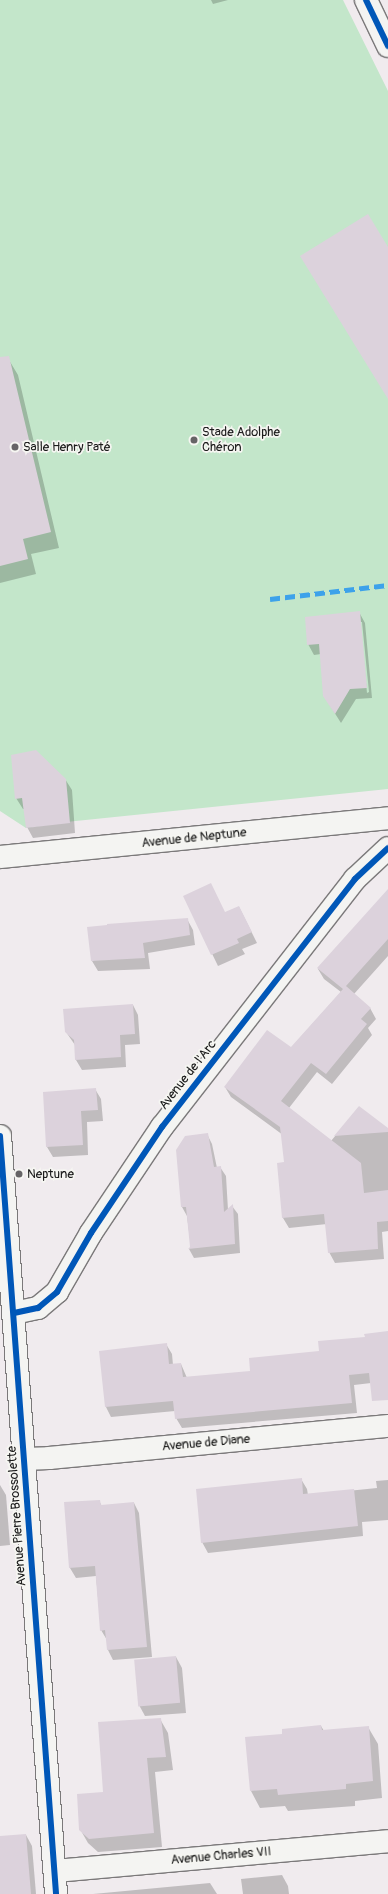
<!DOCTYPE html>
<html>
<head>
<meta charset="utf-8">
<style>
	body { margin:0 }
	#map { position:relative; width:388px; height:1894px; overflow:hidden; background:#f0ebee; font-family:Pangolin,sans-serif }
	div>[style] { position:absolute }
	.green>* { inset:0; background:#c3e6ca }
	.shadow>* { inset:0; background:#0003 }
	.building>* { inset:0; background:#dcd2dc; transform-origin:0 0 }
	.roads { filter:drop-shadow(1px 0 #7b797a) drop-shadow(-1px 0 #7b797a) drop-shadow(0 1px #7b797a) drop-shadow(0 -1px #7b797a) }
	.street>* { height:22px; margin:-11px; padding:0 11px; transform-origin:11px; border-radius:11px; background:#f4f4f2 }
	.secondary>* { height:22px; margin:-11px; padding:0 11px; transform-origin:11px; border-radius:11px; background:#f4f4f2 }
	.quiet>* { height:5px; margin-top:-2.5px; transform-origin:0; background:repeating-linear-gradient(90deg,#3da2ea 0 10px,transparent 0 15px) }
	.cycleway>* { height:6px; margin:-3px; padding:0 3px; transform-origin:3px; border-radius:3px; background:#0057b8 }
	.dots>* { width:11px; height:11px; translate:-50% -50%; box-sizing:border-box; border:2px solid #f6f6f2; border-radius:50% }
	span { translate:-50% -50%; white-space:nowrap; text-align:center; line-height:1.15; -webkit-text-stroke:3.5px #f6f6f2; paint-order:stroke }
	.poi-label { font-size:13px; color:#1c1c1c }
	.left { translate:0 -50%; text-align:left }
	.street-label { font-size:13px; color:#1c1c1c }
</style>
</head>
<body>
<div id="map">
	<div class="green">
		<div style="clip-path:polygon(0 0,343px 0,388px 91px,388px 789px,66px 822px,26px 828px,0 811px)"></div>
	</div>
	<div class="shadow">
		<div style="clip-path:polygon(211px 0,228px 0,213px 4px)"></div>
		<div style="clip-path:polygon(9px 360px,18px 375px,59px 548px,31px 554px,36px 574px,0 583px,0 362px)"></div>
		<div style="clip-path:polygon(evenodd,359px 612px,365px 623px,372px 698px,356px 699px,341px 723px,324px 696px,321px 654px,314px 655px,308px 644px,359px 612px,360px 622px,362px 622px,369px 692px,367px 693px,360px 622px)"></div>
		<div style="clip-path:polygon(65px 779px,72px 790px,75px 833px,33px 838px,27px 827px,25px 809px,23px 809px,16px 798px)"></div>
		<div style="clip-path:polygon(184px 896px,225px 913px,239px 907px,257px 943px,242px 949px,245px 954px,218px 966px)"></div>
		<div style="clip-path:polygon(388px 908px,388px 956px,354px 994px,370px 1008px,376px 1019px,368px 1028px,372px 1035px,332px 1084px,317px 1072px,289px 1108px,331px 1141px,359px 1107px,388px 1129px,388px 1231px,382px 1232px,384px 1259px,335px 1263px,329px 1252px,327px 1224px,289px 1228px,283px 1218px,285px 1163px,283px 1135px,231px 1097px,225px 1087px,291px 1048px,341px 992px,324px 979px,318px 969px)"></div>
		<div style="clip-path:polygon(187px 919px,193px 930px,195px 945px,148px 953px,150px 969px,98px 971px,92px 961px)"></div>
		<div style="clip-path:polygon(133px 1005px,138px 1015px,140px 1044px,125px 1045px,126px 1067px,82px 1070px,76px 1060px,75px 1045px,66px 1032px)"></div>
		<div style="clip-path:polygon(95px 1089px,101px 1099px,103px 1121px,87px 1122px,88px 1155px,53px 1157px,47px 1147px)"></div>
		<div style="clip-path:polygon(207px 1134px,212px 1144px,217px 1168px,220px 1167px,226px 1176px,228px 1210px,232px 1206px,238px 1214px,240px 1253px,194px 1258px,189px 1249px,191px 1247px,187px 1216px,182px 1207px)"></div>
		<div style="clip-path:polygon(388px 1332px,388px 1381px,354px 1385px,357px 1413px,182px 1428px,176px 1418px,175px 1411px,111px 1417px,106px 1407px,100px 1352px,166px 1344px,172px 1354px,173px 1365px,181px 1364px,187px 1378px,251px 1372px)"></div>
		<div style="clip-path:polygon(301px 1479px,307px 1489px,308px 1495px,377px 1488px,376px 1481px,388px 1480px,388px 1520px,362px 1522px,363px 1536px,208px 1553px,202px 1542px)"></div>
		<div style="clip-path:polygon(0 1485px,6px 1495px,10px 1545px,0 1546px)"></div>
		<div style="clip-path:polygon(99px 1501px,102px 1506px,134px 1503px,139px 1513px,152px 1657px,113px 1660px,108px 1650px,107px 1640px,101px 1630px,96px 1576px,76px 1578px,70px 1568px,65px 1503px)"></div>
		<div style="clip-path:polygon(176px 1657px,182px 1668px,186px 1713px,145px 1716px,139px 1705px)"></div>
		<div style="clip-path:polygon(160px 1719px,168px 1733px,173px 1770px,155px 1772px,162px 1847px,98px 1852px,88px 1843px,80px 1829px,104px 1792px)"></div>
		<div style="clip-path:polygon(321px 1726px,324px 1731px,368px 1727px,378px 1744px,382px 1798px,355px 1801px,355px 1806px,288px 1811px,285px 1806px,260px 1808px,251px 1791px,283px 1734px)"></div>
		<div style="clip-path:polygon(26px 1835px,32px 1846px,36px 1894px,0 1894px,0 1837px)"></div>
		<div style="clip-path:polygon(282px 1875px,288px 1886px,289px 1894px,243px 1894px,241px 1879px)"></div>
		<div style="clip-path:polygon(210px 1883px,217px 1894px,93px 1894px)"></div>
	</div>
	<div class="building">
		<div style="clip-path:polygon(368px 214px,388px 247px,388px 399px,300px 256px)"></div>
		<div style="clip-path:polygon(9px 356px,51px 532px,23px 539px,28px 559px,0 566px,0 357px)"></div>
		<div style="clip-path:polygon(360px 611px,367px 688px,350px 689px,335px 714px,323px 696px,319px 644px,307px 645px,305px 617px)"></div>
		<div style="clip-path:polygon(36px 750px,66px 779px,70px 823px,26px 828px,22px 798px,15px 799px,11px 755px)"></div>
		<div style="clip-path:polygon(211px 883px,225px 912px,239px 906px,252px 932px,237px 939px,239px 943px,211px 955px,183px 896px)"></div>
		<div style="clip-path:polygon(388px 889px,388px 939px,346px 986px,371px 1008px,361px 1019px,367px 1024px,326px 1074px,311px 1063px,281px 1101px,361px 1163px,364px 1193px,388px 1190px,388px 1221px,377px 1222px,378px 1249px,328px 1253px,324px 1214px,282px 1218px,277px 1163px,284px 1162px,280px 1127px,224px 1087px,267px 1030px,291px 1047px,343px 989px,317px 968px)"></div>
		<div style="clip-path:polygon(188px 918px,190px 935px,143px 943px,145px 958px,91px 961px,87px 927px,107px 925px,107px 924px)"></div>
		<div style="clip-path:polygon(133px 1004px,135px 1034px,120px 1035px,121px 1057px,75px 1060px,74px 1040px,65px 1032px,63px 1009px)"></div>
		<div style="clip-path:polygon(96px 1088px,98px 1110px,81px 1111px,83px 1145px,46px 1147px,43px 1092px)"></div>
		<div style="clip-path:polygon(359px 1106px,388px 1128px,388px 1132px,334px 1136px)"></div>
		<div style="clip-path:polygon(208px 1133px,214px 1167px,221px 1166px,224px 1212px,233px 1204px,235px 1244px,188px 1249px,190px 1247px,186px 1207px,181px 1207px,176px 1150px,185px 1136px)"></div>
		<div style="clip-path:polygon(388px 1331px,388px 1400px,372px 1401px,369px 1373px,349px 1375px,352px 1403px,175px 1419px,173px 1401px,105px 1407px,99px 1351px,167px 1343px,169px 1364px,181px 1363px,183px 1377px,250px 1371px,249px 1358px,319px 1351px,318px 1341px,365px 1337px,364px 1334px)"></div>
		<div style="clip-path:polygon(302px 1478px,303px 1494px,354px 1489px,358px 1526px,201px 1543px,196px 1489px)"></div>
		<div style="clip-path:polygon(100px 1500px,101px 1505px,134px 1502px,147px 1647px,107px 1650px,105px 1630px,100px 1631px,95px 1566px,69px 1568px,64px 1502px)"></div>
		<div style="left:176px;top:1656px;width:47px;height:42px;rotate:85deg"></div>
		<div style="clip-path:polygon(161px 1718px,166px 1757px,147px 1758px,154px 1833px,89px 1839px,79px 1830px,77px 1794px,103px 1792px,98px 1722px)"></div>
		<div style="clip-path:polygon(321px 1725px,322px 1730px,369px 1726px,373px 1781px,346px 1784px,346px 1789px,278px 1795px,277px 1789px,250px 1791px,245px 1737px,282px 1734px,282px 1729px)"></div>
		<div style="clip-path:polygon(26px 1834px,31px 1894px,0 1894px,0 1836px)"></div>
	</div>
	<div class="roads">
		<div class="street">
			<div style="left:366px;top:0;width:51px;rotate:64.4deg"></div>
			<div style="left:0;top:857px;width:390px;rotate:-5.7deg"></div>
			<div style="left:14px;top:1313px;width:25px;rotate:-12deg"></div>
			<div style="left:38px;top:1308px;width:25px;rotate:-40deg"></div>
			<div style="left:57px;top:1292px;width:68px;rotate:-60deg"></div>
			<div style="left:91px;top:1233px;width:128px;rotate:-56.2deg"></div>
			<div style="left:162px;top:1127px;width:314px;rotate:-52.1deg"></div>
			<div style="left:355px;top:879px;width:45px;rotate:-43.2deg"></div>
			<div style="left:24px;top:1459px;width:25px;rotate:-2deg"></div>
			<div style="left:49px;top:1458px;width:341px;rotate:-5.4deg"></div>
			<div style="left:55px;top:1871px;width:334px;rotate:-5.1deg"></div>
		</div>
		<div class="secondary">
			<div style="left:0;top:1136px;width:760px;rotate:85.77deg"></div>
		</div>
	</div>
	<div class="quiet">
		<div style="left:270px;top:599px;width:119px;rotate:-6.8deg"></div>
	</div>
	<div class="cycleway">
		<div style="left:366px;top:0;width:51px;rotate:64.4deg"></div>
		<div style="left:0;top:1136px;width:760px;rotate:85.77deg"></div>
		<div style="left:14px;top:1313px;width:25px;rotate:-12deg"></div>
		<div style="left:38px;top:1308px;width:25px;rotate:-40deg"></div>
		<div style="left:57px;top:1292px;width:68px;rotate:-60deg"></div>
		<div style="left:91px;top:1233px;width:128px;rotate:-56.2deg"></div>
		<div style="left:162px;top:1127px;width:314px;rotate:-52.1deg"></div>
		<div style="left:355px;top:879px;width:45px;rotate:-43.2deg"></div>
	</div>
	<div class="dots">
		<div style="left:194px;top:440px;background:#666466"></div>
		<div style="left:15px;top:447px;background:#666466"></div>
		<div style="left:19px;top:1174px;background:#666466"></div>
	</div>
	<div class="poi-label">
		<span class="left" style="left:202px;top:440px">Stade Adolphe<br>Chéron</span>
		<span class="left" style="left:23px;top:447px">Salle Henry Paté</span>
		<span class="left" style="left:27px;top:1174px">Neptune</span>
	</div>
	<div class="street-label">
		<span style="left:194px;top:838px;rotate:-6deg">Avenue de Neptune</span>
		<span style="left:188px;top:1075px;rotate:-52deg">Avenue de l'Arc</span>
		<span style="left:206px;top:1443px;rotate:-5deg">Avenue de Diane</span>
		<span style="left:17px;top:1516px;rotate:-94deg">Avenue Pierre Brossolette</span>
		<span style="left:221px;top:1856px;rotate:-5deg">Avenue Charles VII</span>
	</div>
</div>
</body>
</html>
